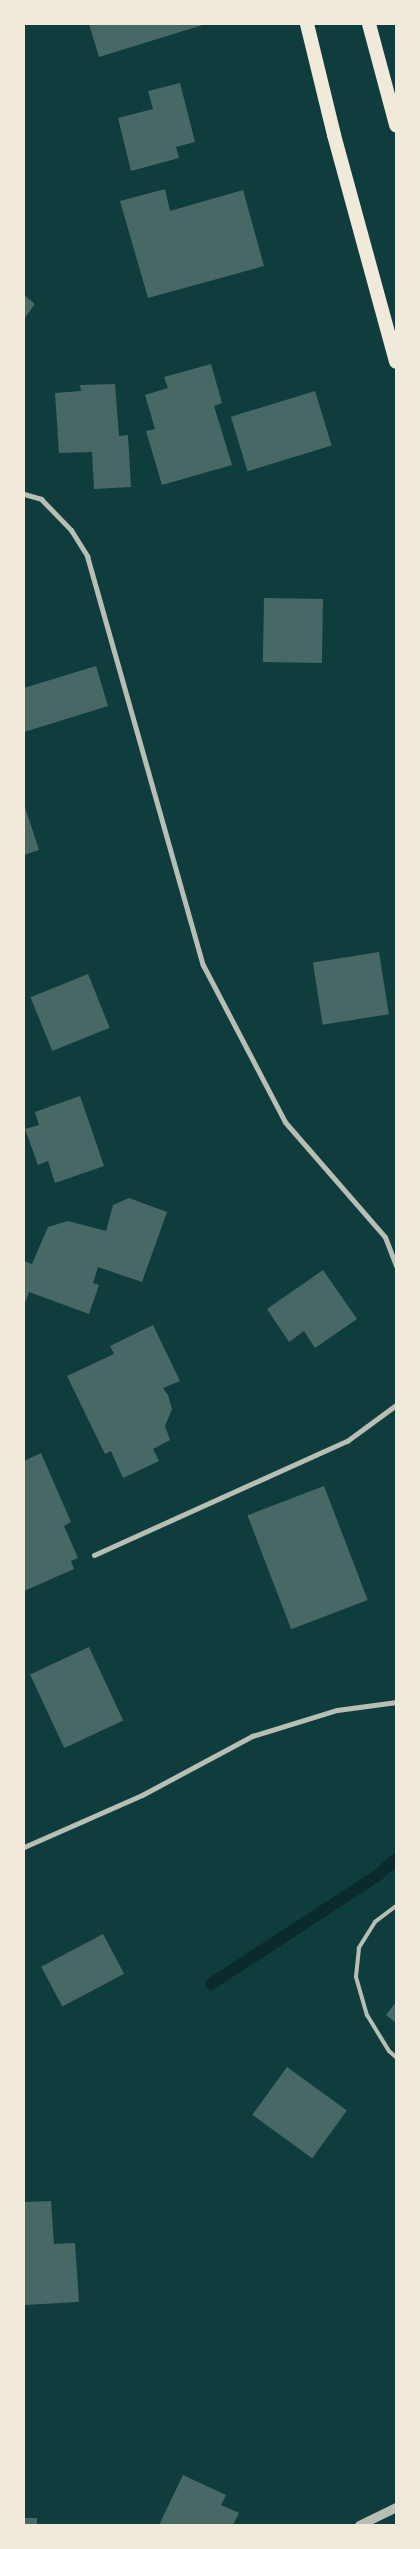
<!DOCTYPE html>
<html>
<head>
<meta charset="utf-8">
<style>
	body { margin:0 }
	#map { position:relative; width:420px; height:2549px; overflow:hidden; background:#0f3d3e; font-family:Commissioner,sans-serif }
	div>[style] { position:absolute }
	.stream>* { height:12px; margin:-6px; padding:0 6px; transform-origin:6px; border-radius:6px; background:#0a2a2b }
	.building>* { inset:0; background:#486865; transform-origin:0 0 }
	.service>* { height:4px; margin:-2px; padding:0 2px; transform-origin:2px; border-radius:2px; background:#b8beb3 }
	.minor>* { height:5px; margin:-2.5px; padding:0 2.5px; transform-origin:2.5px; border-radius:2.5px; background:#b8beb3 }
	.tertiary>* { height:9px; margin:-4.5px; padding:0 4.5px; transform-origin:4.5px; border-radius:4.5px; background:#b8beb3 }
	.trunk>* { height:14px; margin:-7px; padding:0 7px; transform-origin:7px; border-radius:7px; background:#f1e9da }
	span { translate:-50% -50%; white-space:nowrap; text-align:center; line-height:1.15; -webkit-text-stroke:4.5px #f1e9da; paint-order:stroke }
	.frame { position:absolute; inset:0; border:25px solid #f1e9da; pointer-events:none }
</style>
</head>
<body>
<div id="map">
	<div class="stream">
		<div style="left:211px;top:1984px;width:199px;rotate:-33.1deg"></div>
		<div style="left:378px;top:1875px;width:24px;rotate:-42deg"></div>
	</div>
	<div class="building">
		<div style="clip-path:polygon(89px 24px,206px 24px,99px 57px)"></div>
		<div style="clip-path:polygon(180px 83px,195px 142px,176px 147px,179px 158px,131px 171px,118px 118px,153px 109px,148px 91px)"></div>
		<div style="clip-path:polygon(165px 189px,170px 211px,243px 190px,264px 266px,148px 298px,120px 201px)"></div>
		<div style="clip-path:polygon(24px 295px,35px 304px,24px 319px)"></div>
		<div style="clip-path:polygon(211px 364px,222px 403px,214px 406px,232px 465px,162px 485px,146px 431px,155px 429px,145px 395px,168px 388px,164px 377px)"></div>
		<div style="clip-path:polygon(115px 384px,119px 436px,128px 435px,131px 487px,94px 489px,92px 452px,59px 453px,55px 393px,81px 391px,80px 385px)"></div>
		<div style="left:315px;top:391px;width:57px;height:88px;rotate:73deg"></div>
		<div style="left:264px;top:598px;width:59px;height:64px;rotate:1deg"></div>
		<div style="clip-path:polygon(96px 666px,108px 706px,24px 732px,24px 688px)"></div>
		<div style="clip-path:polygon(24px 804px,39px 850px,24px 855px)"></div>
		<div style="left:379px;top:952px;width:63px;height:67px;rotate:81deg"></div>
		<div style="left:88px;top:974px;width:58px;height:62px;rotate:68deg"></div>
		<div style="clip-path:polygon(80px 1096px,104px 1166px,55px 1183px,48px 1161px,38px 1165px,25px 1129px,39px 1125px,35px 1112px)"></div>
		<div style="clip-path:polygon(129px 1198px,167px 1212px,142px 1282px,98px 1267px,93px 1283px,99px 1285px,89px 1314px,29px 1292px,24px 1305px,24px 1261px,32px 1264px,48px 1227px,68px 1221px,106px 1231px,113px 1205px)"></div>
		<div style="clip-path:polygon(323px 1270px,357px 1319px,315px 1348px,304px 1331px,289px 1342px,267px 1309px)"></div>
		<div style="clip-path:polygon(153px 1325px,180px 1381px,163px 1388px,168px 1395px,172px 1409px,165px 1426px,170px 1440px,153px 1449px,159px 1461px,123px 1478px,111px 1451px,105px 1454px,67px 1376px,114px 1354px,110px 1346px)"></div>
		<div style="clip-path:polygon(41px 1453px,71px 1522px,64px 1526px,78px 1558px,71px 1561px,74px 1569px,24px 1591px,24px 1461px)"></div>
		<div style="left:324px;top:1486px;width:122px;height:82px;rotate:69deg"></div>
		<div style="left:89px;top:1647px;width:81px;height:65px;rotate:65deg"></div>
		<div style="left:103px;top:1934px;width:45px;height:70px;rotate:62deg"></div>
		<div style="clip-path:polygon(396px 2002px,396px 2023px,386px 2015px)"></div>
		<div style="left:287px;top:2067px;width:74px;height:59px;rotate:36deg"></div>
		<div style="clip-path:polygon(51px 2201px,54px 2244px,75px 2243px,79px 2302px,24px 2305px,24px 2202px)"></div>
		<div style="clip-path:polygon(183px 2475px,226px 2495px,221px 2505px,239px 2513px,233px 2525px,159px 2525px)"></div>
		<div style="left:24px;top:2518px;width:13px;height:7px"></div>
	</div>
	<div class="service">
		<div style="left:396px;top:1906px;width:26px;rotate:143deg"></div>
		<div style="left:375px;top:1922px;width:31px;rotate:122deg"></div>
		<div style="left:359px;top:1948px;width:29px;rotate:96deg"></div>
		<div style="left:356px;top:1977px;width:40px;rotate:74deg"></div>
		<div style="left:367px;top:2015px;width:42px;rotate:58.6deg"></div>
		<div style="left:389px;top:2051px;width:9px;rotate:41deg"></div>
	</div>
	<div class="minor">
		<div style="left:24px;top:494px;width:18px;rotate:16deg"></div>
		<div style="left:41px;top:499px;width:43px;rotate:45.9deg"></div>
		<div style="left:71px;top:530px;width:31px;rotate:58deg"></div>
		<div style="left:87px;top:556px;width:425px;rotate:74.2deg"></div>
		<div style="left:203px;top:965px;width:177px;rotate:62.4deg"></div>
		<div style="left:285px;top:1122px;width:152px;rotate:49deg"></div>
		<div style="left:385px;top:1237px;width:31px;rotate:69deg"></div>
		<div style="left:94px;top:1555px;width:277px;rotate:-24.3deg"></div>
		<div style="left:347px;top:1441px;width:61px;rotate:-36.3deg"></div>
		<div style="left:24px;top:1847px;width:129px;rotate:-23.8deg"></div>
		<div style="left:142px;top:1795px;width:125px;rotate:-28.2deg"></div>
		<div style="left:252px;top:1736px;width:89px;rotate:-17deg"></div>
		<div style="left:337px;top:1710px;width:60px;rotate:-7.7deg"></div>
	</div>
	<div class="tertiary">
		<div style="left:359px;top:2525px;width:41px;rotate:-25.9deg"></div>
	</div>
	<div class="trunk">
		<div style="left:307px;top:24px;width:114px;rotate:76.3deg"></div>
		<div style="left:334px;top:135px;width:235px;rotate:74.7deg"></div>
		<div style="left:369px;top:24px;width:105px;rotate:75deg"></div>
	</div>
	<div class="frame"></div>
</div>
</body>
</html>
